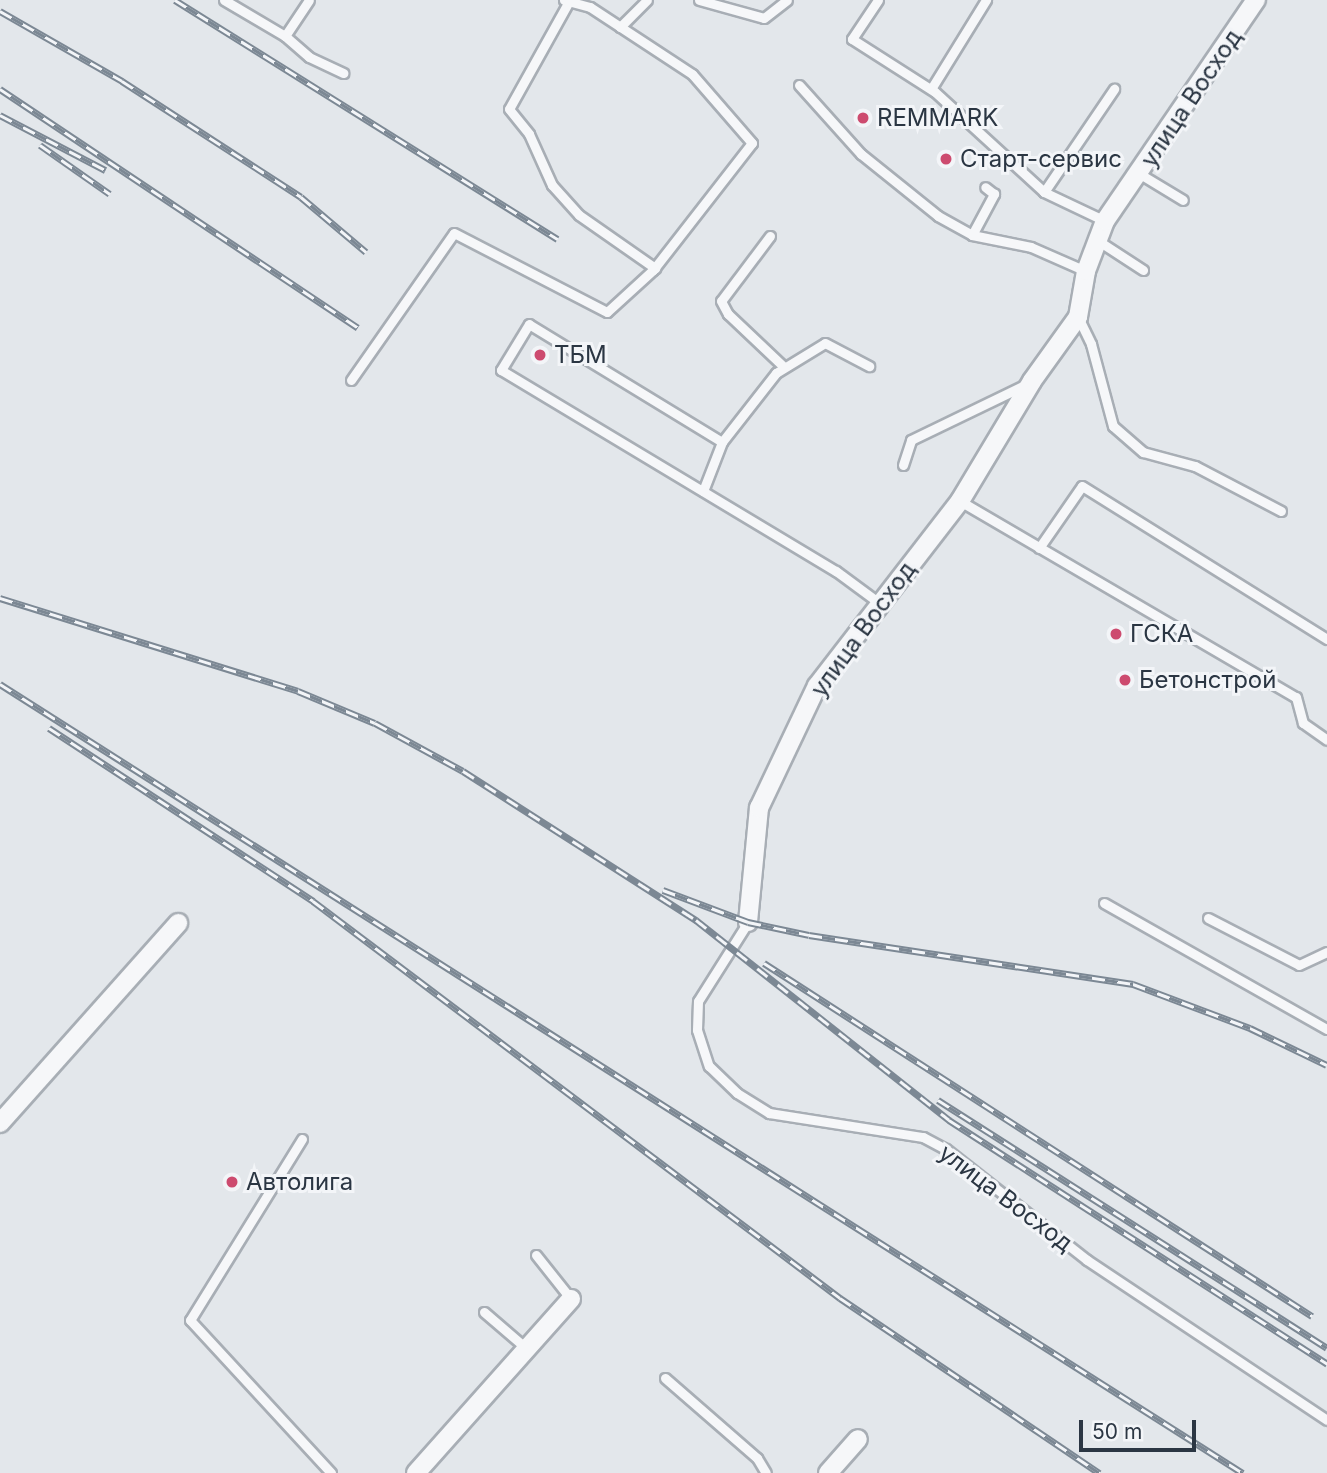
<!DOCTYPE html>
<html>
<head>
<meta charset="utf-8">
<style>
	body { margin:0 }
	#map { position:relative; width:1327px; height:1473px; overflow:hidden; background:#e3e7eb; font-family:Inter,sans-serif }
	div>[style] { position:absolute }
	.roads { filter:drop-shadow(2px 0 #a8aeb5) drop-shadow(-2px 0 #a8aeb5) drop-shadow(0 2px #a8aeb5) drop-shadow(0 -2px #a8aeb5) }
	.service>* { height:9px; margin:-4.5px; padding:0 4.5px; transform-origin:4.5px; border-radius:4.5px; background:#f6f7f9 }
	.minor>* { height:18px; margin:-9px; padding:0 9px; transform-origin:9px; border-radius:9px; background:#f6f7f9 }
	.rail>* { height:7px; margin-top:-3.5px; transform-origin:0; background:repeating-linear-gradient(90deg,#f3f5f8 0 13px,#7c8894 0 26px); box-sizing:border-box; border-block:2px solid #7c8894 }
	.dots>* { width:19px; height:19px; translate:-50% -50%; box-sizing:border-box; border:4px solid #f3f5f8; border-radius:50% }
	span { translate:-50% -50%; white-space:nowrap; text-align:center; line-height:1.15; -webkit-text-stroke:6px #f3f5f8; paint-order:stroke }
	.street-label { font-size:24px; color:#2b3643 }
	.poi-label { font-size:24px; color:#2b3643 }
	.left { translate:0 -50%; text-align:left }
	.scale { position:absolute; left:1079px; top:1420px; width:117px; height:32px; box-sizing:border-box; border:4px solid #2b3643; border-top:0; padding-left:9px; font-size:21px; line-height:24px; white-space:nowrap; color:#2b3643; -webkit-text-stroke:5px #f3f5f8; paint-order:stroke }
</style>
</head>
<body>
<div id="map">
	<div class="roads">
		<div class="service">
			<div style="left:224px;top:0;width:71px;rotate:30.5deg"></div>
			<div style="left:285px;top:36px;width:32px;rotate:41deg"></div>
			<div style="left:309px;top:57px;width:38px;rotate:25deg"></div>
			<div style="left:699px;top:0;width:67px;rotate:15.5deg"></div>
			<div style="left:764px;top:18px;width:29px;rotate:-38deg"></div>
			<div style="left:878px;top:0;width:47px;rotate:123.7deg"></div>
			<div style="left:852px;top:39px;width:98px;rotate:32.6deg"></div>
			<div style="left:935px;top:92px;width:148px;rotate:42.5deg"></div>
			<div style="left:1044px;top:192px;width:68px;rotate:25.4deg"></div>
			<div style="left:568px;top:3px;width:121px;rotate:119.1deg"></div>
			<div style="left:509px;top:109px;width:32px;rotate:51deg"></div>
			<div style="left:529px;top:134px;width:56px;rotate:65.7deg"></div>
			<div style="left:552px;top:185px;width:40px;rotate:48deg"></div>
			<div style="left:579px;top:215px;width:93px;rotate:34.9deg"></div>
			<div style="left:620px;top:27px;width:38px;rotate:-45deg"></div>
			<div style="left:285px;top:36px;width:43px;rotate:-56.3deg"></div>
			<div style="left:799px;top:85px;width:93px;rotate:48.1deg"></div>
			<div style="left:861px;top:154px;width:99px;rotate:38.8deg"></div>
			<div style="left:938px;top:216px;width:39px;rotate:29deg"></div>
			<div style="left:972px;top:235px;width:60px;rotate:11.5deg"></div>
			<div style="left:1031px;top:247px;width:60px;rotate:23.6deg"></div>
			<div style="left:931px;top:89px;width:105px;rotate:-58.3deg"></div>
			<div style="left:1140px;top:174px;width:50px;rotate:31.2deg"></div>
			<div style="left:1044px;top:192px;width:125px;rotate:-55.8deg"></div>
			<div style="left:972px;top:235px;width:47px;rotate:-61.8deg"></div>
			<div style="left:994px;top:194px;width:11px;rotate:-142deg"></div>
			<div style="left:770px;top:236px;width:81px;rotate:127deg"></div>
			<div style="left:721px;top:301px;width:15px;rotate:62deg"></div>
			<div style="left:728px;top:314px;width:77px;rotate:43.4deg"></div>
			<div style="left:1097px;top:240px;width:55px;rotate:33.1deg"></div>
			<div style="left:1078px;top:317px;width:30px;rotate:64deg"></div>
			<div style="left:1091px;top:344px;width:85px;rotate:75deg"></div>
			<div style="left:1113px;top:426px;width:40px;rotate:41deg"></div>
			<div style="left:1143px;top:452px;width:54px;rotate:15.1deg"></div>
			<div style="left:1195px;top:466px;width:97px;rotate:27.6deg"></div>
			<div style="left:351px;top:380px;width:179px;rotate:-55deg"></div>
			<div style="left:454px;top:233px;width:172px;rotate:27.3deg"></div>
			<div style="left:607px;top:312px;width:62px;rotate:-42.4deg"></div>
			<div style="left:653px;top:270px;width:161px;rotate:-52.1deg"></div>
			<div style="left:752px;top:143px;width:91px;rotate:-131deg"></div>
			<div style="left:692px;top:74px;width:122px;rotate:-146.7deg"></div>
			<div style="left:590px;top:7px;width:27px;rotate:-165deg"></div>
			<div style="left:722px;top:442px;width:226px;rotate:-148.6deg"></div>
			<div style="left:529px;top:324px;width:54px;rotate:121.3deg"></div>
			<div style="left:501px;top:370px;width:391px;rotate:31deg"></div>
			<div style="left:836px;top:571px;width:52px;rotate:36.4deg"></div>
			<div style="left:903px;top:465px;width:26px;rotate:-72deg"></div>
			<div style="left:911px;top:440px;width:129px;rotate:-25.8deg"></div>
			<div style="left:703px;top:491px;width:53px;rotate:-68.8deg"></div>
			<div style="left:722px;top:442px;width:88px;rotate:-52deg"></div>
			<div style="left:776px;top:373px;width:57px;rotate:-31.5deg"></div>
			<div style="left:825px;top:343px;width:50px;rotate:27.6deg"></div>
			<div style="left:960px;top:501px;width:389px;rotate:30.3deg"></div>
			<div style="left:1296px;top:697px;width:27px;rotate:75deg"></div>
			<div style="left:1303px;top:723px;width:29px;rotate:35deg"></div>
			<div style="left:1039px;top:548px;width:75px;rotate:-55.3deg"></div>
			<div style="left:1082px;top:486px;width:289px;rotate:32deg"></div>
			<div style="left:1104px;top:903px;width:256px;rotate:29.5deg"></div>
			<div style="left:1208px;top:918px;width:102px;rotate:27.3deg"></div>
			<div style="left:1299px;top:965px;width:31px;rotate:-25deg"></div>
			<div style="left:748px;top:922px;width:93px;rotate:122.3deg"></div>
			<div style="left:698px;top:1001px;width:29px;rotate:92deg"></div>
			<div style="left:697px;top:1030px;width:38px;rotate:72deg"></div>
			<div style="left:709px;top:1066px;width:39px;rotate:44deg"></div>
			<div style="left:737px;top:1093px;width:38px;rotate:32deg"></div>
			<div style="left:769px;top:1113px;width:156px;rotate:8.9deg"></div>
			<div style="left:923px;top:1137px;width:26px;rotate:28deg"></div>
			<div style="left:946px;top:1149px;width:179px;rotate:38.2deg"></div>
			<div style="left:1087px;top:1260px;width:288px;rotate:33.7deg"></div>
			<div style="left:302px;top:1139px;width:213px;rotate:121.7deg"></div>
			<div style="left:190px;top:1320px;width:208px;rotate:47.3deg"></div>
			<div style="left:536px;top:1255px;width:56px;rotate:51.5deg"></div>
			<div style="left:484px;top:1312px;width:57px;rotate:40.7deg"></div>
			<div style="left:665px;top:1378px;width:122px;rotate:41deg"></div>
			<div style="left:757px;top:1458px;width:17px;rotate:59deg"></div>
		</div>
		<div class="minor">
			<div style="left:748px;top:922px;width:115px;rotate:-84.5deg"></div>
			<div style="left:759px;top:808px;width:135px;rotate:-64.6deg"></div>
			<div style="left:817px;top:686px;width:234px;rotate:-52.3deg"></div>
			<div style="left:960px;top:501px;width:140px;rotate:-59deg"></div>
			<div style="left:1032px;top:381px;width:79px;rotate:-54.3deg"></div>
			<div style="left:1078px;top:317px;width:47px;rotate:-80.1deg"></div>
			<div style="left:1086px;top:271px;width:53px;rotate:-69.2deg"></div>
			<div style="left:1105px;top:221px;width:268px;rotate:-55.7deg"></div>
			<div style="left:0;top:1123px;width:268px;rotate:-48.3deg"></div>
			<div style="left:416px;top:1473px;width:233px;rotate:-48.3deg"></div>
			<div style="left:828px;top:1473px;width:45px;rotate:-48.6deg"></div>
		</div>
	</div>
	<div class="rail">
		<div style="left:175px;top:0;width:451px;rotate:32deg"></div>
		<div style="left:0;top:11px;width:141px;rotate:29.8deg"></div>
		<div style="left:122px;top:81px;width:213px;rotate:32.9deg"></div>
		<div style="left:301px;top:197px;width:85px;rotate:40.2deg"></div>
		<div style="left:0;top:89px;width:430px;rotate:33.7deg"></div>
		<div style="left:0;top:115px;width:119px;rotate:27.6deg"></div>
		<div style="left:40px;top:145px;width:85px;rotate:35deg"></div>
		<div style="left:0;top:598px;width:312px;rotate:17.3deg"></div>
		<div style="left:298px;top:691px;width:83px;rotate:22.6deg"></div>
		<div style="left:375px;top:723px;width:100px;rotate:28.6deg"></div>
		<div style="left:463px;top:771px;width:277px;rotate:32.6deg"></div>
		<div style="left:696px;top:920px;width:323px;rotate:38.3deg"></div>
		<div style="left:949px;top:1120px;width:450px;rotate:32.8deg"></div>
		<div style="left:0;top:684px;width:1472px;rotate:32.41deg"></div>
		<div style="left:49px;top:728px;width:316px;rotate:33.2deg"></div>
		<div style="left:313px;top:901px;width:660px;rotate:36.99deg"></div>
		<div style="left:840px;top:1298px;width:313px;rotate:34deg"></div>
		<div style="left:663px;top:890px;width:91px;rotate:20.6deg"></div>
		<div style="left:748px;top:922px;width:62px;rotate:12deg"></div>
		<div style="left:809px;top:935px;width:328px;rotate:8.6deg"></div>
		<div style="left:1133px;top:984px;width:125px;rotate:20.6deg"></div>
		<div style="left:1250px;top:1028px;width:85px;rotate:25.7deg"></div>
		<div style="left:764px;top:963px;width:652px;rotate:32.79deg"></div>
		<div style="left:938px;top:1100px;width:461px;rotate:32.5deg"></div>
	</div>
	<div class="dots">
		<div style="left:863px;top:118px;background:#cd4b6f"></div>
		<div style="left:946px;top:159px;background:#cd4b6f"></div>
		<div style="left:540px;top:355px;background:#cd4b6f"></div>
		<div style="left:1116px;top:634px;background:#cd4b6f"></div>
		<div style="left:1125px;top:680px;background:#cd4b6f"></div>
		<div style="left:232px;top:1182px;background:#cd4b6f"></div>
	</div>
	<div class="street-label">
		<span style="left:1191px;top:98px;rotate:-56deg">улица Восход</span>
		<span style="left:863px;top:629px;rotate:-54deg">улица Восход</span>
		<span style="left:1006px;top:1198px;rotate:37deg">улица Восход</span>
	</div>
	<div class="poi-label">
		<span class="left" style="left:877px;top:118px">REMMARK</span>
		<span class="left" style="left:960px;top:159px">Старт-сервис</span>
		<span class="left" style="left:554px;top:355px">ТБМ</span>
		<span class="left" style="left:1130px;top:634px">ГСКА</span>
		<span class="left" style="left:1139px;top:680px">Бетонстрой</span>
		<span class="left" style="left:246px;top:1182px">Автолига</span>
	</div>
	<div class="scale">50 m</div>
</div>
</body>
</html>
